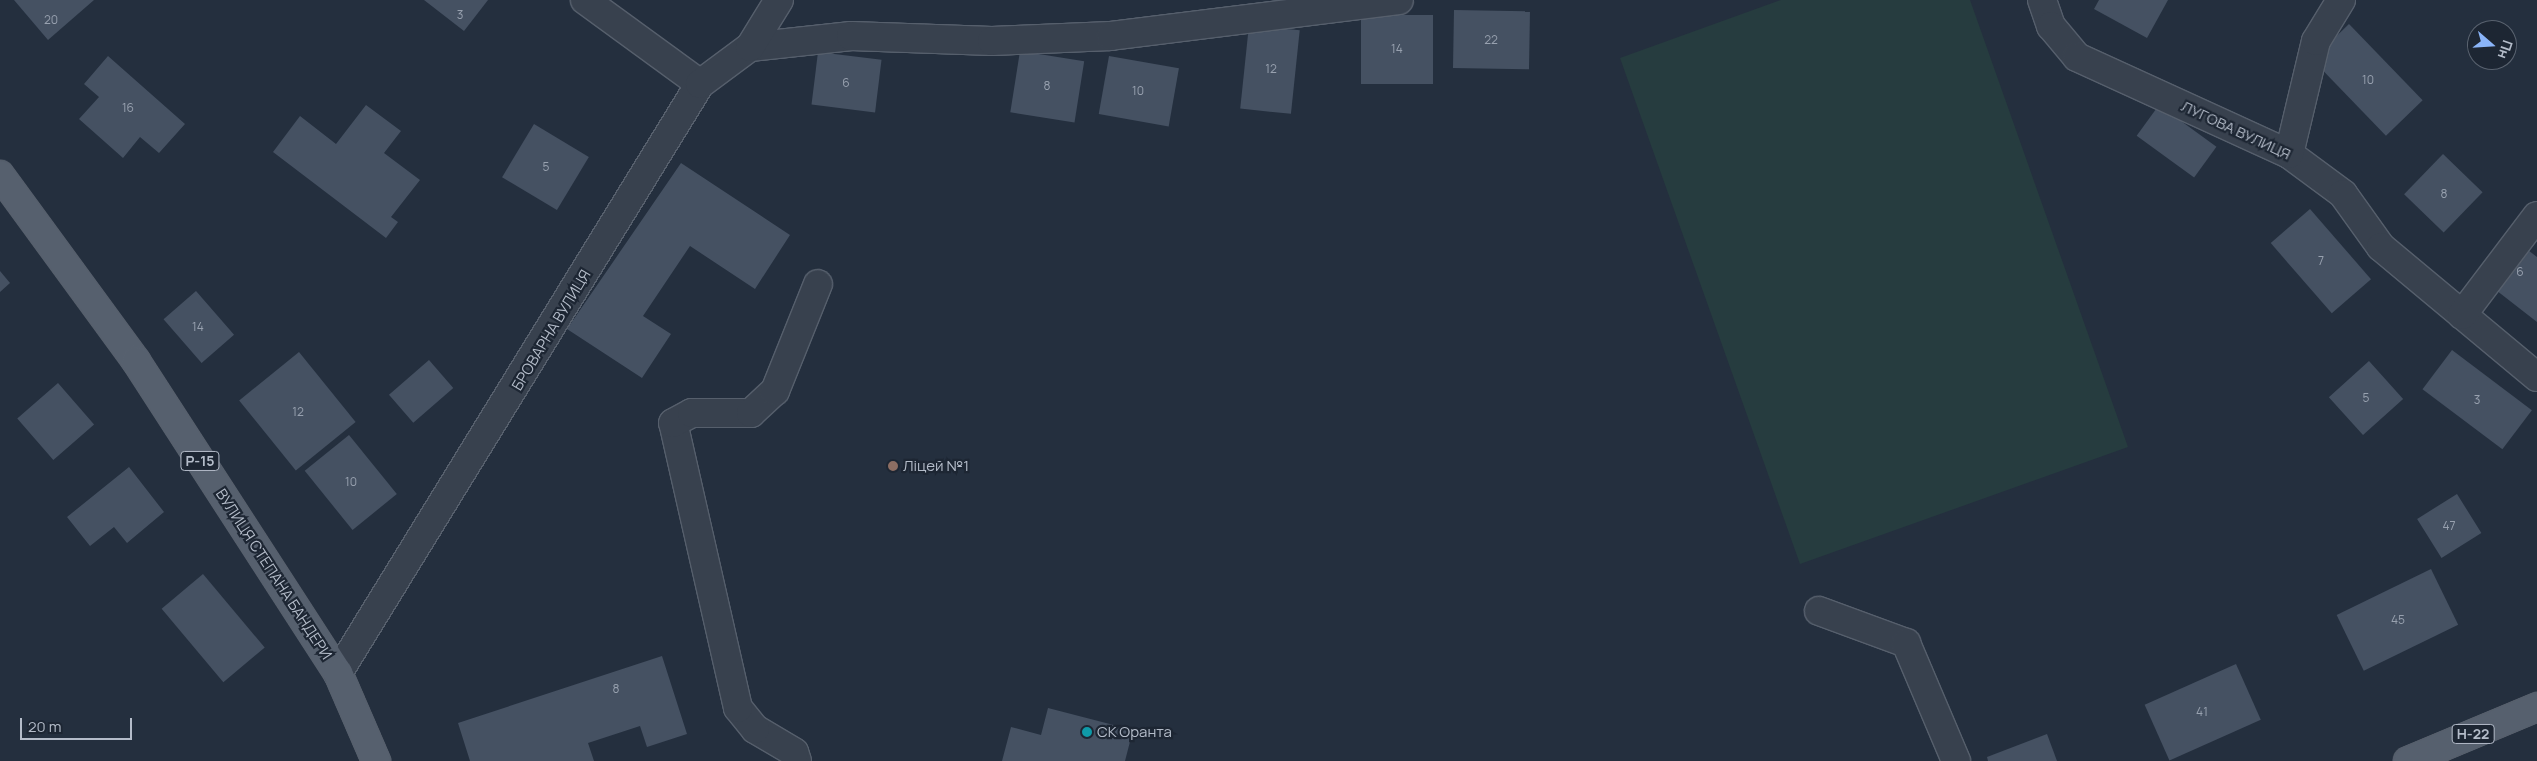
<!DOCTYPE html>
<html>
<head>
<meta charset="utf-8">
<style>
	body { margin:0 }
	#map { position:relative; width:2537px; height:761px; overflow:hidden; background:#242f3e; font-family:Manrope,sans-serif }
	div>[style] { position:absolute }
	.green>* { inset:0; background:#263c3f }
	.building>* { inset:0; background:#455162; transform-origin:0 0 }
	.roads { filter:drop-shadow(1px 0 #565f6c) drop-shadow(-1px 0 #565f6c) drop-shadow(0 1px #565f6c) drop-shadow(0 -1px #565f6c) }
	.minor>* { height:28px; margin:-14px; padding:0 14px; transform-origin:14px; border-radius:14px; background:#38414e }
	.major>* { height:28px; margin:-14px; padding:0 14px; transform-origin:14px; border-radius:14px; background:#56606e }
	.dots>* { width:14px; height:14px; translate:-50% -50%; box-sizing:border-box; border:2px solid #1d2633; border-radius:50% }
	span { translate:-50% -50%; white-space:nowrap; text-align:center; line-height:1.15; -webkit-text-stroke:4.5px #1d2633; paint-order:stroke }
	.number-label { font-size:12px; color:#98a1af }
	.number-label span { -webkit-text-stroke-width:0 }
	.shield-label span { padding:1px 4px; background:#1d2633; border:1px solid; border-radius:4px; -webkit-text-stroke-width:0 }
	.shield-label { font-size:14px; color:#b4bcc9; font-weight:700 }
	.street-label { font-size:15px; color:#b4bcc9 }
	.poi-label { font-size:15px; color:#b4bcc9 }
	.left { translate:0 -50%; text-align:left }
	.north { position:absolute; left:2467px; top:20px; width:50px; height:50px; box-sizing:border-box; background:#1d2633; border:1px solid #59626f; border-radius:50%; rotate:109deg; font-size:14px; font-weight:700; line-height:20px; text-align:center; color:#b4bcc9 }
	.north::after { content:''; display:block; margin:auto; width:18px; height:22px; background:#8ab4f8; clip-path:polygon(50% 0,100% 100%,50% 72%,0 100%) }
	.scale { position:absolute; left:20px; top:718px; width:112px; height:22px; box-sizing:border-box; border:2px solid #b4bcc9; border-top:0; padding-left:6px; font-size:15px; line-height:18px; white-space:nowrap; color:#b4bcc9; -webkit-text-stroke:4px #1d2633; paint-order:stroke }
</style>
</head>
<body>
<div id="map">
	<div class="green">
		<div style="clip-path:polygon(1781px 0,1970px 0,2128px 447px,1800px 564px,1620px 58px)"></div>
	</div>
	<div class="building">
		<div style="clip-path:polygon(14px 0,94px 0,48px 40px)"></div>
		<div style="clip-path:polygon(424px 0,488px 0,464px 31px)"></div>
		<div style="clip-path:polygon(2099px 0,2168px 0,2147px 38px,2094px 9px)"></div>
		<div style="left:1454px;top:10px;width:76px;height:58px;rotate:1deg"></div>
		<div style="left:1361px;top:15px;width:72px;height:69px"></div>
		<div style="left:2349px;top:24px;width:106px;height:51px;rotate:46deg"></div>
		<div style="left:1249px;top:25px;width:51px;height:84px;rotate:6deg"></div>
		<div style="left:1020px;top:51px;width:65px;height:62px;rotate:9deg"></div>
		<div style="left:818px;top:52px;width:64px;height:53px;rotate:7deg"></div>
		<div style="clip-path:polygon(108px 56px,185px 124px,159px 153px,140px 137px,123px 158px,79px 119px,99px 97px,84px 84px)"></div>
		<div style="left:1109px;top:56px;width:71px;height:59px;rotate:10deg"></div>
		<div style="clip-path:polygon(366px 105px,401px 131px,384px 153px,420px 180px,391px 217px,398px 222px,386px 238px,273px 152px,300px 116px,336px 144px)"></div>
		<div style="left:2159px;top:105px;width:71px;height:38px;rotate:36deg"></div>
		<div style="left:534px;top:124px;width:64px;height:62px;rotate:31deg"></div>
		<div style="left:2443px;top:154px;width:55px;height:56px;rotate:44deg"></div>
		<div style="clip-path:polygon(681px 163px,790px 235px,755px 289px,690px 246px,643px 316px,671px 334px,642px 378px,567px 329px)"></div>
		<div style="left:2310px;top:209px;width:93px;height:52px;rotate:49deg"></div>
		<div style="clip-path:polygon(2524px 247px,2537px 257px,2537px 322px,2492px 287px)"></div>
		<div style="clip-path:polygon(0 271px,10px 283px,0 292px)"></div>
		<div style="left:196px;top:291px;width:58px;height:43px;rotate:49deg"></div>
		<div style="left:2452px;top:350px;width:100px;height:49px;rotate:37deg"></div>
		<div style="left:299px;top:352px;width:90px;height:77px;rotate:51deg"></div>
		<div style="left:429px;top:360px;width:37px;height:53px;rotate:49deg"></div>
		<div style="left:2369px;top:361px;width:51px;height:54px;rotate:48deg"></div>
		<div style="left:58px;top:383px;width:55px;height:54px;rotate:49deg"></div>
		<div style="left:349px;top:435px;width:76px;height:57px;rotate:51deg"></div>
		<div style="clip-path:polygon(129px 467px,164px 512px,127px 543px,114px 527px,90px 546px,67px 517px)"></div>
		<div style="left:2457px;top:494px;width:46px;height:47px;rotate:58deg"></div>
		<div style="left:2431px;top:569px;width:62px;height:105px;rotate:64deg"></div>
		<div style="left:203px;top:574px;width:96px;height:54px;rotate:50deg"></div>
		<div style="clip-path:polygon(662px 656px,687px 734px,647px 747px,640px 726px,588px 743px,594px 761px,470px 761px,458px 723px)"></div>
		<div style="left:2236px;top:664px;width:61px;height:100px;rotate:66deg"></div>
		<div style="clip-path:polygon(1048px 708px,1133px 730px,1125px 761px,1002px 761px,1011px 727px,1041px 735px)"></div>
		<div style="clip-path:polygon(2047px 734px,2057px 761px,1988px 761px,1987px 757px)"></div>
	</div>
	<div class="roads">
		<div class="minor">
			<div style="left:585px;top:0;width:142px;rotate:36.1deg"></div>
			<div style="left:2042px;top:0;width:28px;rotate:71deg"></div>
			<div style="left:2051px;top:26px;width:40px;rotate:50deg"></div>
			<div style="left:2077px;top:57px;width:233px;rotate:24.6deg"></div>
			<div style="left:2289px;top:154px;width:67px;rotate:36.5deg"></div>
			<div style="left:2343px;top:194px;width:65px;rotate:54.4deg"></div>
			<div style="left:2381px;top:247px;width:203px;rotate:39.8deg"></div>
			<div style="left:750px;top:47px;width:102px;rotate:-6.2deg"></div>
			<div style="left:851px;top:36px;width:141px;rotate:2deg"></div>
			<div style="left:992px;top:41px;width:119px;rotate:-2.4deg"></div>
			<div style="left:1111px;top:36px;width:290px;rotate:-7.1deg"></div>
			<div style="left:2289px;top:154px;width:116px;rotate:-76.6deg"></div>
			<div style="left:2316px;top:41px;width:48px;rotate:-58.6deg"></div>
			<div style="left:2462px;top:315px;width:124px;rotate:-52.9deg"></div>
			<div style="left:1819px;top:611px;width:93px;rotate:20.2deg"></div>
			<div style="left:1906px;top:643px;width:128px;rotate:67deg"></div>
			<div style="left:338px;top:673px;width:691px;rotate:-58.43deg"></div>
			<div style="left:700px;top:84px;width:62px;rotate:-36.5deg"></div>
			<div style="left:750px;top:47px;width:55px;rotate:-58.3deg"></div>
			<div style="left:797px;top:761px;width:9px;rotate:-108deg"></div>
			<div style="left:794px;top:752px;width:45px;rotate:-149.5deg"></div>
			<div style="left:755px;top:729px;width:27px;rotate:-129deg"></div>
			<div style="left:738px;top:708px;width:292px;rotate:-102.8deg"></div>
			<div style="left:673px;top:423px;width:21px;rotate:-28deg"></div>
			<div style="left:692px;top:413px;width:59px"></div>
			<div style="left:751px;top:413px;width:33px;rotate:-43deg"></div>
			<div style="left:775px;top:391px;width:115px;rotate:-68.1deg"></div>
		</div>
		<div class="major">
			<div style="left:0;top:175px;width:230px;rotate:53.8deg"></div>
			<div style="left:136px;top:361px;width:372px;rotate:57.1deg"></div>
			<div style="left:338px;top:673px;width:96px;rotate:66.6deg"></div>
			<div style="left:2408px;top:761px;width:140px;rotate:-22.7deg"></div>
		</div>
	</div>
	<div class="dots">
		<div style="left:893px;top:466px;background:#8d6e63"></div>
		<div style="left:1087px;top:732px;background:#0f9aa8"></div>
	</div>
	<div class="number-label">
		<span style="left:460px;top:15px">3</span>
		<span style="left:51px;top:20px">20</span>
		<span style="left:1491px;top:40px">22</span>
		<span style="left:1397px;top:49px">14</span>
		<span style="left:1271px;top:69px">12</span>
		<span style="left:2368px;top:80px">10</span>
		<span style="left:846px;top:83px">6</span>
		<span style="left:1047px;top:86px">8</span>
		<span style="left:1138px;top:91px">10</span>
		<span style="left:128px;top:108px">16</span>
		<span style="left:546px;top:167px">5</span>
		<span style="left:2444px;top:194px">8</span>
		<span style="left:2321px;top:261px">7</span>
		<span style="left:2520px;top:272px">6</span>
		<span style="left:198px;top:327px">14</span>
		<span style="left:2366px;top:398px">5</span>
		<span style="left:2477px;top:400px">3</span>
		<span style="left:298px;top:412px">12</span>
		<span style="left:351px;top:482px">10</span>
		<span style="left:2449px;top:526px">47</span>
		<span style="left:2398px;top:620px">45</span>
		<span style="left:616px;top:689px">8</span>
		<span style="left:2202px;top:712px">41</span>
	</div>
	<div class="shield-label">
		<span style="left:200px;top:461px">Р-15</span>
		<span style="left:2473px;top:734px">Н-22</span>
	</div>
	<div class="street-label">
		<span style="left:2236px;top:130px;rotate:25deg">ЛУГОВА ВУЛИЦЯ</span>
		<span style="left:551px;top:330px;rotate:-59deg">БРОВАРНА ВУЛИЦЯ</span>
		<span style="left:274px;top:574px;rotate:57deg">ВУЛИЦЯ СТЕПАНА БАНДЕРИ</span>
	</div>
	<div class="poi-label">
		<span class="left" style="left:903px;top:466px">Ліцей №1</span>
		<span class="left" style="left:1097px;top:732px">СК Оранта</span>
	</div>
	<div class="north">Пн</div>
	<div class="scale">20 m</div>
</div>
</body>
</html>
